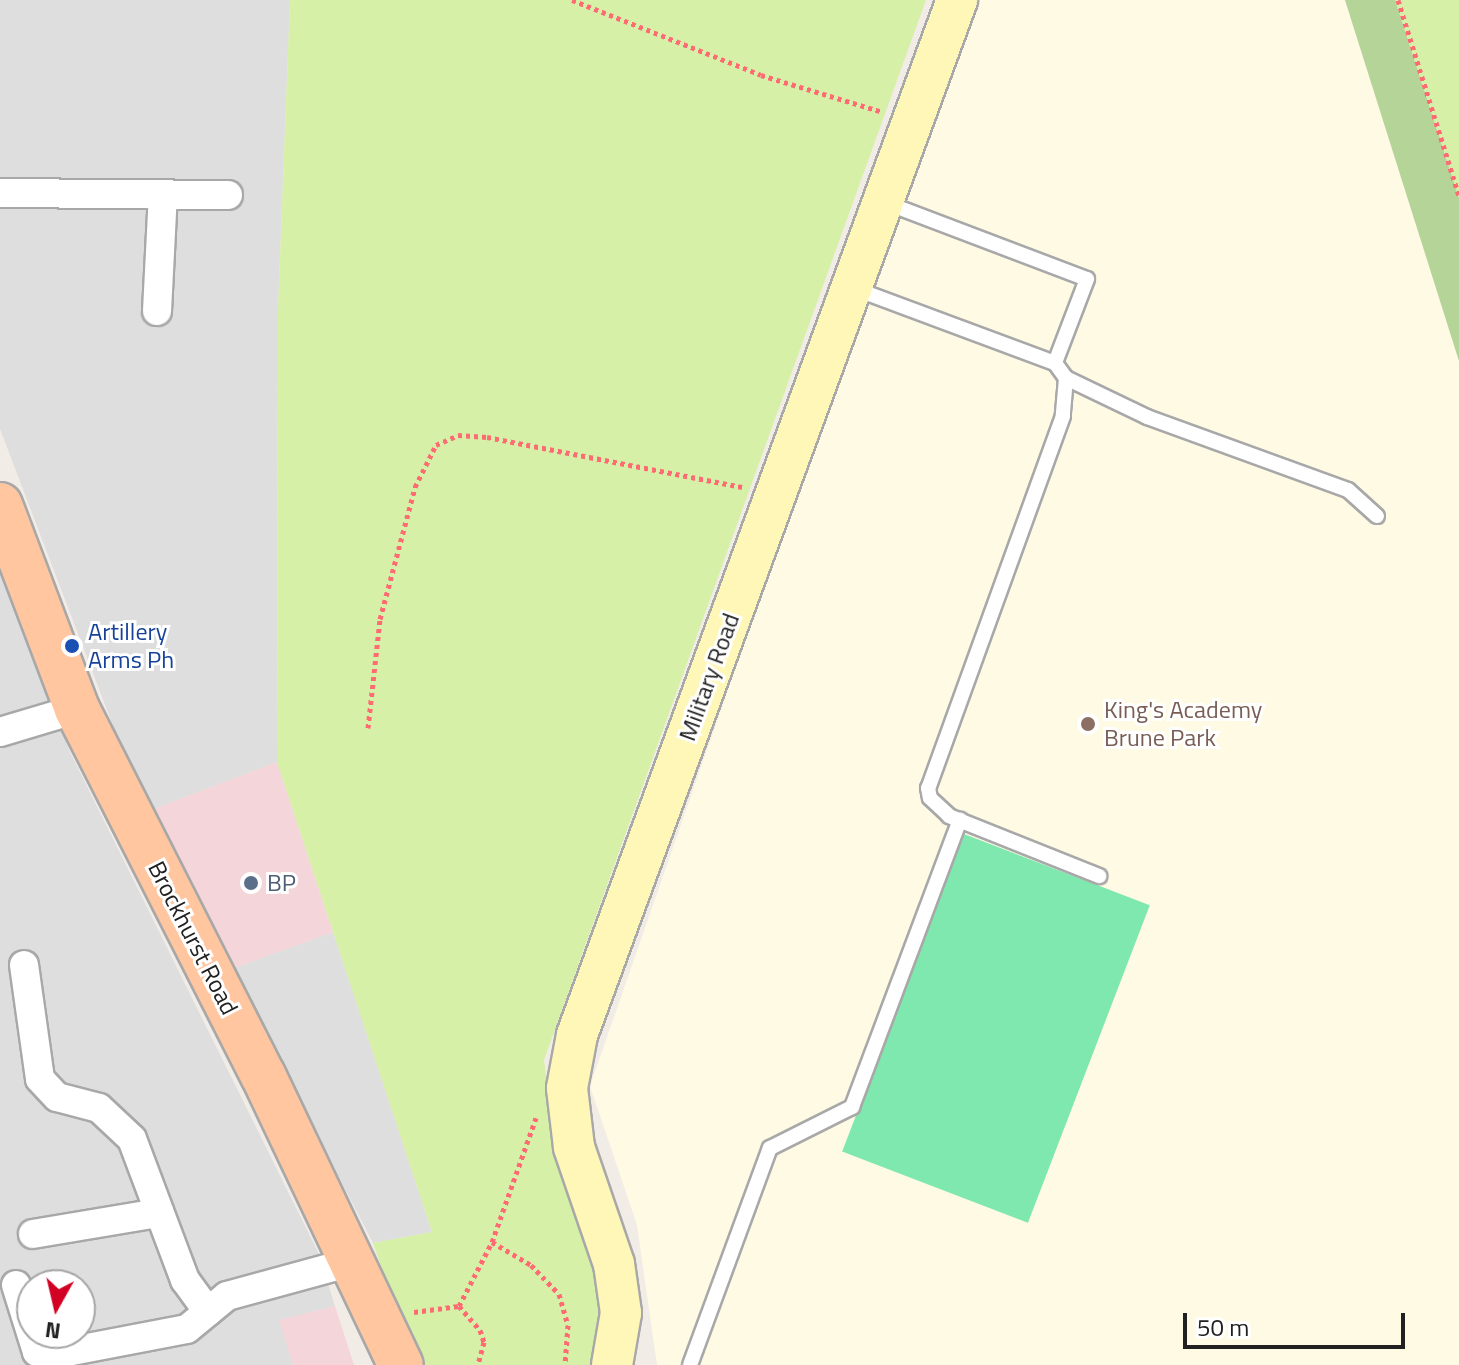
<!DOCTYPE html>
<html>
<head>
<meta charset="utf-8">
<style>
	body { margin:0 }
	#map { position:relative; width:1459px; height:1365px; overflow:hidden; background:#f2ece7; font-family:"Titillium Web",sans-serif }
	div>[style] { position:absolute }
	.residential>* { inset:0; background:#dfdede }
	.commercial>* { inset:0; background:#f4d5d9 }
	.education>* { inset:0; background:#fffae3 }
	.grass>* { inset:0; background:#d7f0a8 }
	.forest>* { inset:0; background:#b4d597 }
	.pitch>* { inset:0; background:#7ee8ae; transform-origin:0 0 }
	.path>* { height:5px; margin-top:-2.5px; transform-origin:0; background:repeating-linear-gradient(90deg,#ff6b73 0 4px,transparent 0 8px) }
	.roads { filter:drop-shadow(2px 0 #a8a8a8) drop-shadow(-2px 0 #a8a8a8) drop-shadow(0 2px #a8a8a8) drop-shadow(0 -2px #a8a8a8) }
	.lane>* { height:14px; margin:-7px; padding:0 7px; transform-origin:7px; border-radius:7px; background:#fff }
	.street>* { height:28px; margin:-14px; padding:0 14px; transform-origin:14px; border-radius:14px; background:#fff }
	.secondary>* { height:40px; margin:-20px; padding:0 20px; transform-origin:20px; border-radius:20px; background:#fff7b8 }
	.primary>* { height:44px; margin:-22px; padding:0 22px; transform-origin:22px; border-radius:22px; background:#ffc69f }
	.dots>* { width:22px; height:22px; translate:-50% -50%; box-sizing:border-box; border:4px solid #fff; border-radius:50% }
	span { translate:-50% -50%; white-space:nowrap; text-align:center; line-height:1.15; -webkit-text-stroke:6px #fff; paint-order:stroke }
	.transit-label { font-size:24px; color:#164399 }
	.left { translate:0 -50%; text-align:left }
	.street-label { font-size:24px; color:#212121 }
	.education-label { font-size:24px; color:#785e54 }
	.service-label { font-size:24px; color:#4e5e75 }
	.north { position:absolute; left:16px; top:1269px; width:80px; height:80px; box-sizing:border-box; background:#fff; border:2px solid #a6a6a6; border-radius:50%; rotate:188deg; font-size:22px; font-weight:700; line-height:32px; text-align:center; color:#212121 }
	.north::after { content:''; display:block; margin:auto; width:28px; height:36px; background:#d20022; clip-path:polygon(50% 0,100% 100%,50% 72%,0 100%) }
	.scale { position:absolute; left:1183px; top:1313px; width:222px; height:36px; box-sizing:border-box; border:4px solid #212121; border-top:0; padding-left:10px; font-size:24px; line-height:28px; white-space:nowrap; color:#212121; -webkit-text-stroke:6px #fff; paint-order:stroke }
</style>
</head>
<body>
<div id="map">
	<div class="residential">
		<div style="clip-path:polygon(0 0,290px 0,278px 308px,277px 762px,154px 809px,115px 731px,0 429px)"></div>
		<div style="clip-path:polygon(evenodd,0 562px,69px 750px,318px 1252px,335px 1306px,280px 1320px,293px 1365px,0 1365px,0 562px,32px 1285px,80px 1285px,80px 1333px,32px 1333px,32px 1285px)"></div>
		<div style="clip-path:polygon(333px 932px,355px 997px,432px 1232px,373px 1243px,231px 969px)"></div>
	</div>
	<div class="commercial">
		<div style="clip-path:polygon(277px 762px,333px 932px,231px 969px,154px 809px)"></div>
		<div style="clip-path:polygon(335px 1306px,354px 1365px,293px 1365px,279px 1320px)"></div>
	</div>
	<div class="education">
		<div style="clip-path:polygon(968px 0,1345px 0,1459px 361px,1459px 1365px,657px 1365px,637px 1225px,590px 1086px)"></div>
	</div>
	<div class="grass">
		<div style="clip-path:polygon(290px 0,926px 0,544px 1060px,555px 1143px,606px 1300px,600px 1347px,590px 1365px,422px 1365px,405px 1336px,373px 1243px,432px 1232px,277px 762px,278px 308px)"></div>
		<div style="clip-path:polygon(1395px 0,1459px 0,1459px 198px)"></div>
	</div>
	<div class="forest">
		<div style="clip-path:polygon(1345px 0,1395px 0,1459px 198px,1459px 361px)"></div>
	</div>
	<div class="pitch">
		<div style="left:964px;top:834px;width:199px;height:340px;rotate:21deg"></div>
	</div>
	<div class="path">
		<div style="left:572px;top:0;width:203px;rotate:21.6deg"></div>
		<div style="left:761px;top:75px;width:127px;rotate:16.9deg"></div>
		<div style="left:1398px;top:0;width:205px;rotate:72.7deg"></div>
		<div style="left:368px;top:728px;width:110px;rotate:-83.7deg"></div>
		<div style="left:380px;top:619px;width:137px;rotate:-75.1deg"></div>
		<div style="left:415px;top:487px;width:47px;rotate:-63.4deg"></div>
		<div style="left:436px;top:445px;width:24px;rotate:-24deg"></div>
		<div style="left:458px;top:435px;width:29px;rotate:4deg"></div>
		<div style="left:487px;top:437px;width:260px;rotate:11.1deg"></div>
		<div style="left:492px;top:1242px;width:45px;rotate:30.5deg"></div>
		<div style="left:531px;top:1265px;width:40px;rotate:46deg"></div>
		<div style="left:559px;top:1294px;width:32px;rotate:74deg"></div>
		<div style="left:568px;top:1325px;width:40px;rotate:94.3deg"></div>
		<div style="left:459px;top:1306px;width:72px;rotate:-62.7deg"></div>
		<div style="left:492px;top:1242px;width:132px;rotate:-70.5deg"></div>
		<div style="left:414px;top:1312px;width:45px;rotate:-7.6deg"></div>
		<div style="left:459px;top:1306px;width:32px;rotate:49deg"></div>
		<div style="left:480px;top:1330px;width:13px;rotate:72deg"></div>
		<div style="left:484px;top:1342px;width:24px;rotate:105deg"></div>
	</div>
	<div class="roads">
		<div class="lane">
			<div style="left:884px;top:202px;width:217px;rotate:20.8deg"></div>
			<div style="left:1087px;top:279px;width:90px;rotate:110.9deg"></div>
			<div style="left:1055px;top:363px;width:19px;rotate:54deg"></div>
			<div style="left:1066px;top:378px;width:38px;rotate:95deg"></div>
			<div style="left:1063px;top:416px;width:396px;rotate:109.9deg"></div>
			<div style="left:928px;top:788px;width:10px;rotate:79deg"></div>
			<div style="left:930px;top:798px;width:26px;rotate:43deg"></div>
			<div style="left:949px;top:816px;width:162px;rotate:21.8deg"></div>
			<div style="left:853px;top:288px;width:215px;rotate:20.4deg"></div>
			<div style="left:1066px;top:378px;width:90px;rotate:25.7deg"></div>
			<div style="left:1147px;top:417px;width:214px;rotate:20deg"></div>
			<div style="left:1348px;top:490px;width:39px;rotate:42deg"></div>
			<div style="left:690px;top:1365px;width:231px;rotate:-69.8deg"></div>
			<div style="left:770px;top:1148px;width:92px;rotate:-26.6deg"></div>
			<div style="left:852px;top:1107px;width:307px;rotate:-69.4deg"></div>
		</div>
		<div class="street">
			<div style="left:0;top:193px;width:228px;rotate:0.5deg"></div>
			<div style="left:157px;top:311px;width:117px;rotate:-87.1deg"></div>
			<div style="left:0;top:732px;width:80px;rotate:-16.6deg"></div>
			<div style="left:24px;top:965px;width:115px;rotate:82deg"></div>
			<div style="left:40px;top:1079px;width:25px;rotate:47deg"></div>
			<div style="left:57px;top:1097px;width:43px;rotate:14.7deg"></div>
			<div style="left:99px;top:1108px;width:45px;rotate:43.2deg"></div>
			<div style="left:132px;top:1139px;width:151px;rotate:69.4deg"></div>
			<div style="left:185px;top:1280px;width:39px;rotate:54deg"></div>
			<div style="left:33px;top:1234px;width:128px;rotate:-9.5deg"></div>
			<div style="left:16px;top:1285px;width:70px;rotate:72.6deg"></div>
			<div style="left:37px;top:1352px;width:19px;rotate:6deg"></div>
			<div style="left:56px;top:1354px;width:133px;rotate:-10.8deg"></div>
			<div style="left:187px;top:1329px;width:52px;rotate:-39.5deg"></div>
			<div style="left:227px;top:1296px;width:129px;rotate:-15.3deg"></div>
		</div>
		<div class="secondary">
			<div style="left:612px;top:1365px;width:53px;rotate:-80.2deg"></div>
			<div style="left:621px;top:1313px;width:49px;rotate:-98.1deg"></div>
			<div style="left:614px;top:1264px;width:124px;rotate:-108.9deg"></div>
			<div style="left:574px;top:1147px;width:59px;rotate:-96.8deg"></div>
			<div style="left:567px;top:1088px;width:54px;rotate:-79.3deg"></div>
			<div style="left:577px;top:1035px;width:1103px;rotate:-69.84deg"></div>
		</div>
		<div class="primary">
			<div style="left:0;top:505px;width:218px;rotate:69.3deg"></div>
			<div style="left:77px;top:709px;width:411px;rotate:63.1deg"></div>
			<div style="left:263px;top:1075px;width:321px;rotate:64.6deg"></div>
		</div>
	</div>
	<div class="dots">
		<div style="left:72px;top:646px;background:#1a4fb4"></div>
		<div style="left:1088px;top:724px;background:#8d6e63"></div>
		<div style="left:251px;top:883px;background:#5c6f8a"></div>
	</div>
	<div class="transit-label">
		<span class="left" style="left:88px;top:646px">Artillery<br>Arms Ph</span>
	</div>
	<div class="street-label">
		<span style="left:709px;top:677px;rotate:-70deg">Military Road</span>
		<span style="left:193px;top:938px;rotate:63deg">Brockhurst Road</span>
	</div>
	<div class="education-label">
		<span class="left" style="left:1104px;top:724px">King's Academy<br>Brune Park</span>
	</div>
	<div class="service-label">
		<span class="left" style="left:267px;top:883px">BP</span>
	</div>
	<div class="north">N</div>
	<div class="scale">50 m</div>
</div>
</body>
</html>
